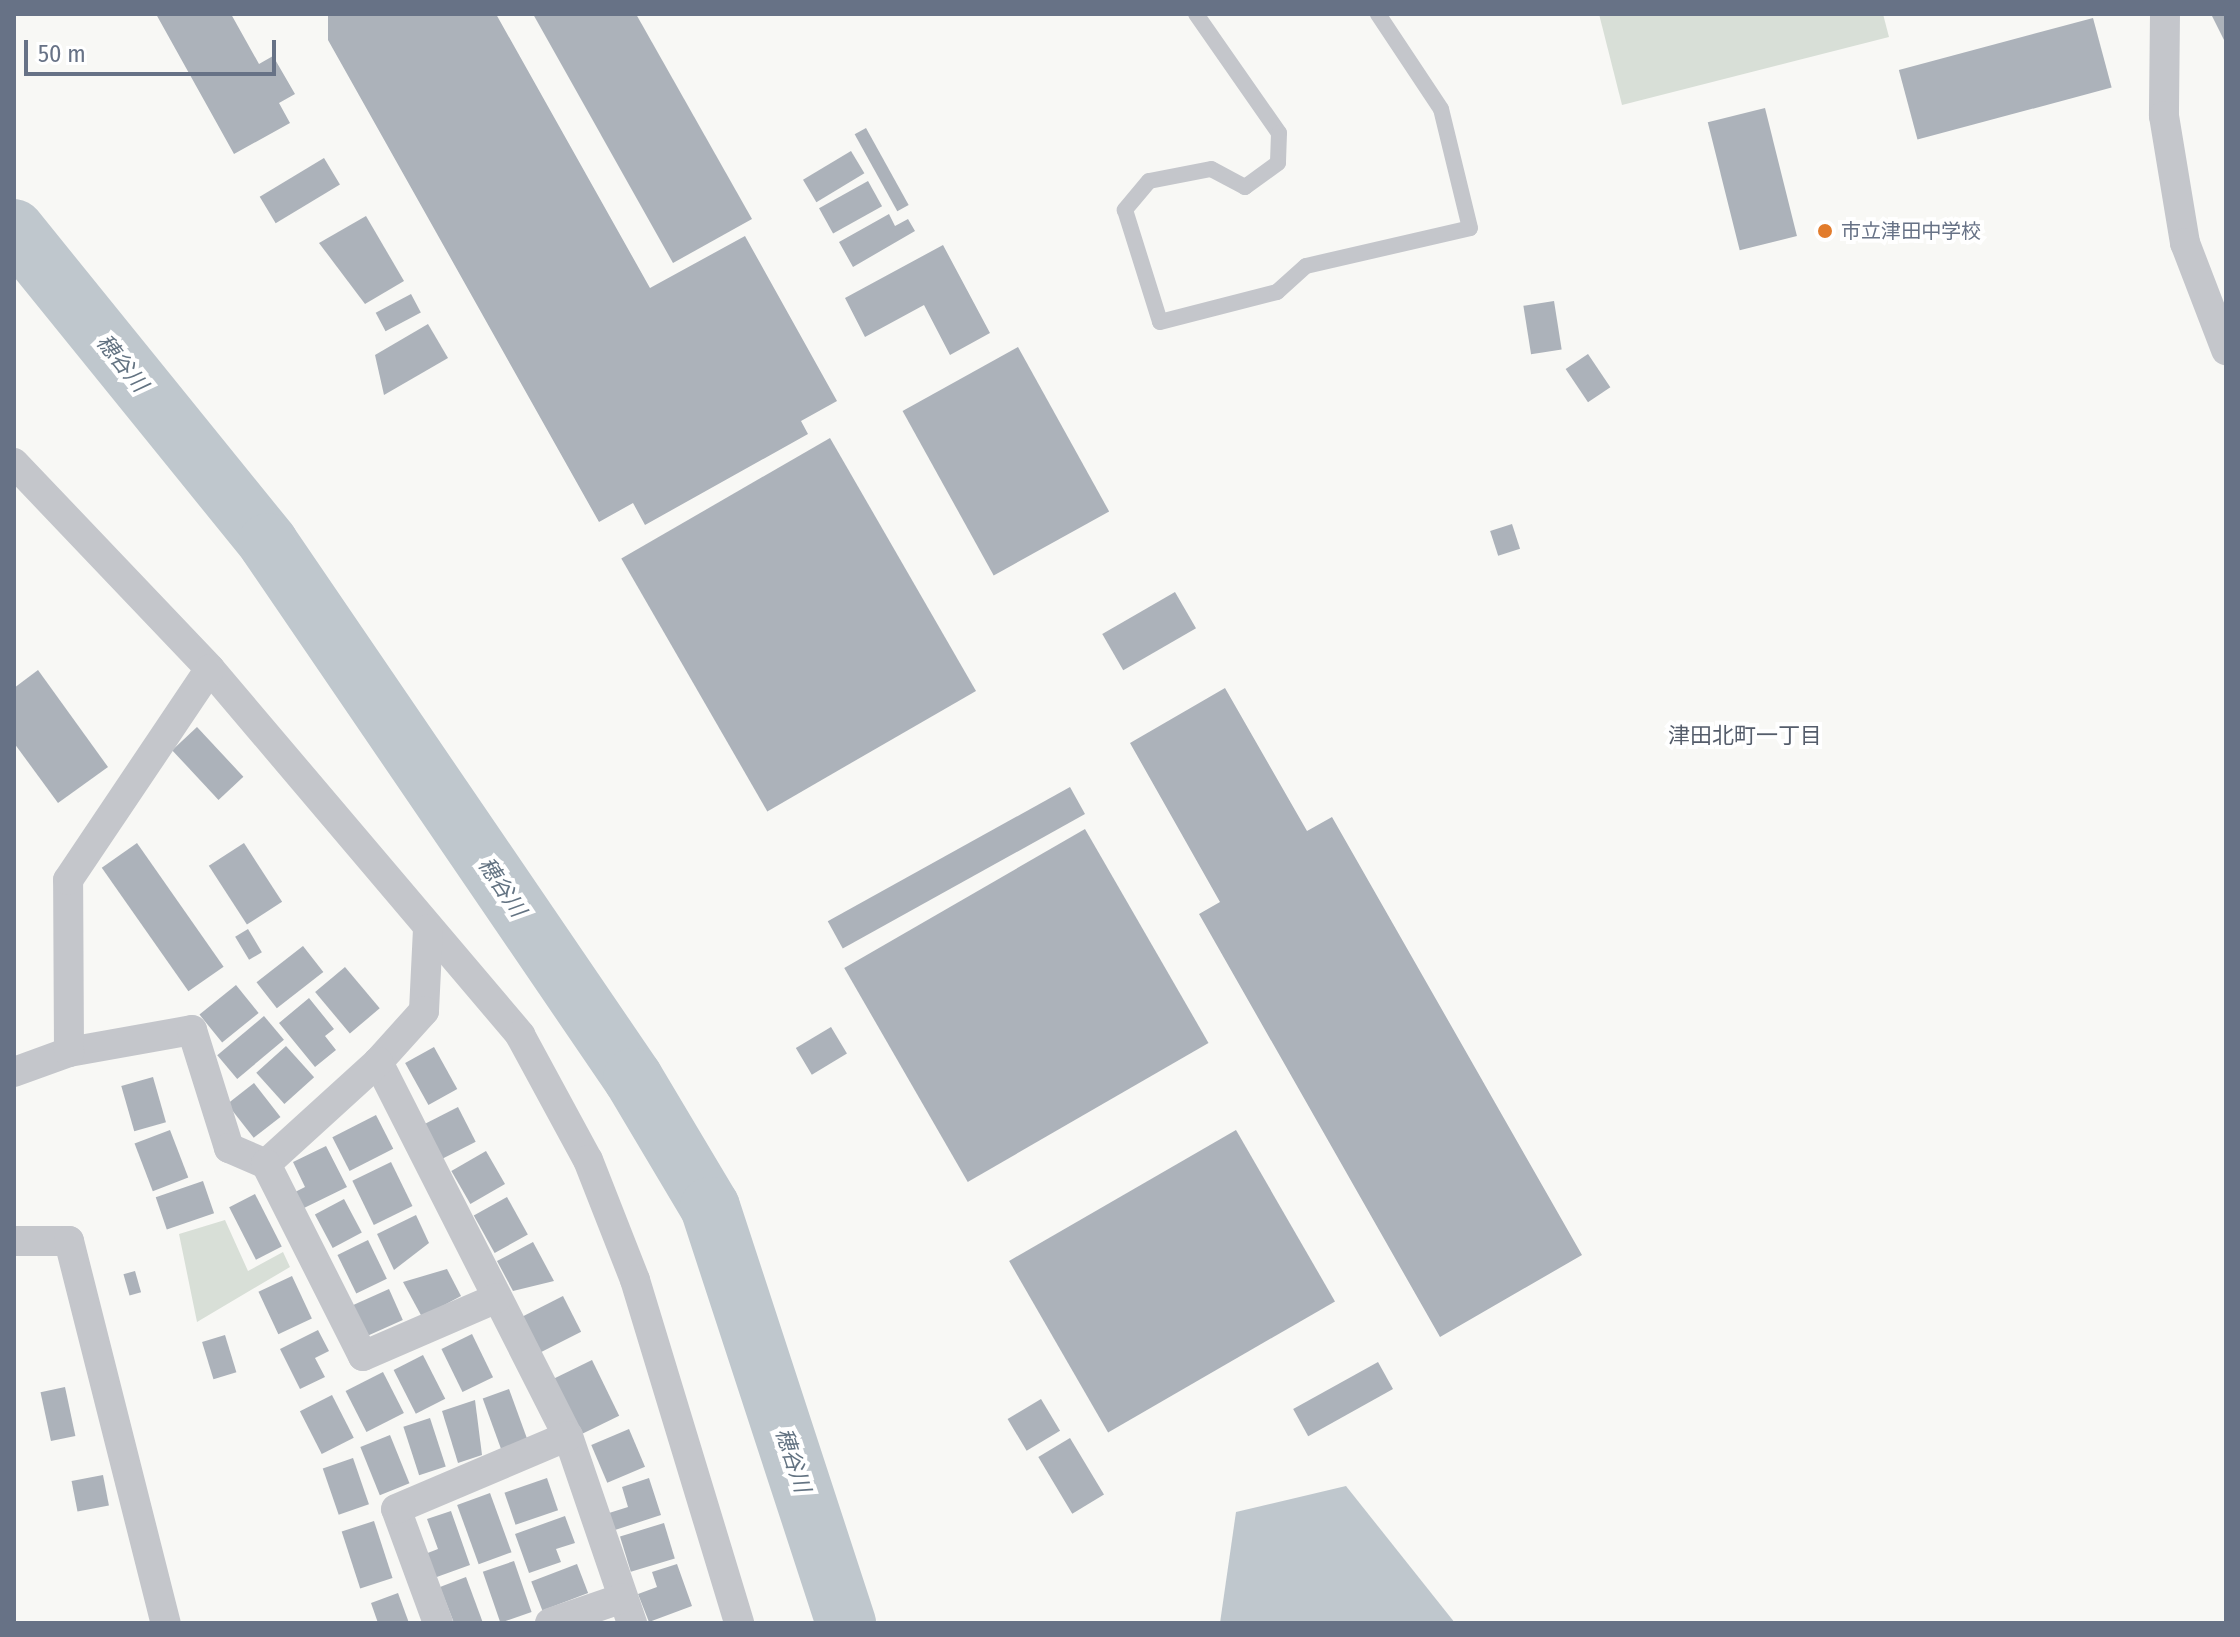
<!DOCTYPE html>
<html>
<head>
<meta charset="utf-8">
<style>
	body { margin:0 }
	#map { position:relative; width:2240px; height:1637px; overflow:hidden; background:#f8f8f5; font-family:"Fira Sans Condensed","Noto Sans JP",sans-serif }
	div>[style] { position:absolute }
	.green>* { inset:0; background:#d8dfd7 }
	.water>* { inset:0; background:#bfc7cd }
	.river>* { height:60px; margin:-30px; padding:0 30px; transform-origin:30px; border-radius:30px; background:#bfc7cd }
	.building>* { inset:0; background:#acb2ba; transform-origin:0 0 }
	.service>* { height:16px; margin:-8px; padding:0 8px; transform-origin:8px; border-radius:8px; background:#c4c6cb }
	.minor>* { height:30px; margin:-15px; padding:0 15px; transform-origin:15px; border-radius:15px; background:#c4c6cb }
	.dots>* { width:22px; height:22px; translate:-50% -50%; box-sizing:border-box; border:4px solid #fff; border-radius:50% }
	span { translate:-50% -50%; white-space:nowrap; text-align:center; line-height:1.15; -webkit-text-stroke:8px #fff; paint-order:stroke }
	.poi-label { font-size:20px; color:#677286 }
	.left { translate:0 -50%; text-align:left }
	.water-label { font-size:22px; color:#637382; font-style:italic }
	.neighbourhood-label { font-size:22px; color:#555d6b }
	.frame { position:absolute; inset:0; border:16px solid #677286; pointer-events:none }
	.scale { position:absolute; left:24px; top:40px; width:252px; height:36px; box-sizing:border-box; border:4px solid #677286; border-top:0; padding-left:10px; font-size:24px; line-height:28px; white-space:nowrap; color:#677286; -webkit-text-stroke:6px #fff; paint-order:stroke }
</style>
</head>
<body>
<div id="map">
	<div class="green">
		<div style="clip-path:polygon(1599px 14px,1883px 14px,1889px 37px,1622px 105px)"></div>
		<div style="clip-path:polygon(225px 1220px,248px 1271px,283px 1252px,290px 1267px,197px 1322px,179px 1234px)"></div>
	</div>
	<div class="water">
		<div style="clip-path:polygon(1346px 1486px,1455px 1623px,1220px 1623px,1236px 1512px)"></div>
	</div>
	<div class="river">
		<div style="left:14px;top:229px;width:404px;rotate:51deg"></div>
		<div style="left:268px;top:543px;width:648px;rotate:55.7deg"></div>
		<div style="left:633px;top:1078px;width:150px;rotate:59.2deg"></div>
		<div style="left:710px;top:1207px;width:438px;rotate:71.9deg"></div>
	</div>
	<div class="building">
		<div style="clip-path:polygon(156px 14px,231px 14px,259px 64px,273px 56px,295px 94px,279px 103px,290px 123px,234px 154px)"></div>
		<div style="clip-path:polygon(328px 14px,496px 14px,650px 288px,745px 236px,837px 401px,801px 421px,808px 434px,645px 525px,633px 503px,599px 522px,328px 40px)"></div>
		<div style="clip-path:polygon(533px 14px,636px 14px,752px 219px,673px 263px)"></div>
		<div style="clip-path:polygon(2211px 14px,2226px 14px,2226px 44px)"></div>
		<div style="left:2093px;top:18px;width:72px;height:201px;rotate:75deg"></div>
		<div style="left:1765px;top:108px;width:132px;height:59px;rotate:76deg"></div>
		<div style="left:866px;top:128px;width:88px;height:13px;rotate:61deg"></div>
		<div style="left:851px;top:151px;width:26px;height:56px;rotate:59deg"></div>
		<div style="left:324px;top:158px;width:31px;height:75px;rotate:59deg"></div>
		<div style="left:868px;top:181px;width:29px;height:56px;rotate:61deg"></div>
		<div style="clip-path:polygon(889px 214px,895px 226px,908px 219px,915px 231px,853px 267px,839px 242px)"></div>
		<div style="clip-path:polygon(366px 216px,404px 281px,365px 304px,319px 243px)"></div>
		<div style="clip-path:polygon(943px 245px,990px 333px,950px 355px,924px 305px,865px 337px,845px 298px)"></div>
		<div style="left:411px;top:294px;width:21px;height:40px;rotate:62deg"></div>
		<div style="left:1554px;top:301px;width:49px;height:31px;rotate:81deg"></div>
		<div style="clip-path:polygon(428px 324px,448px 358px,384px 395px,375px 355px)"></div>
		<div style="left:1018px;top:347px;width:188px;height:132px;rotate:61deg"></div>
		<div style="left:1588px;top:354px;width:40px;height:27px;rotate:56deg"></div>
		<div style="left:830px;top:438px;width:292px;height:241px;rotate:60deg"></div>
		<div style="left:1512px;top:524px;width:26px;height:23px;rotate:72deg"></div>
		<div style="left:1175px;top:592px;width:42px;height:84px;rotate:60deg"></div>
		<div style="clip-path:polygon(38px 670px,108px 767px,58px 803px,14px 743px,14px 688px)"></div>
		<div style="clip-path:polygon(1225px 688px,1307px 831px,1332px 817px,1582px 1255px,1440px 1337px,1199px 914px,1220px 902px,1130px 743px)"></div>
		<div style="left:197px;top:727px;width:68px;height:34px;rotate:47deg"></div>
		<div style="left:1070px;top:787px;width:31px;height:277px;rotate:61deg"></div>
		<div style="left:1085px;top:829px;width:247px;height:278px;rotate:60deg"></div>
		<div style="left:137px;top:843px;width:151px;height:43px;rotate:55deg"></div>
		<div style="left:244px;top:843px;width:70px;height:42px;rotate:57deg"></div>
		<div style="left:248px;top:929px;width:27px;height:15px;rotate:59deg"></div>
		<div style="left:303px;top:946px;width:33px;height:59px;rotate:52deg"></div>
		<div style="left:345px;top:967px;width:54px;height:39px;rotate:50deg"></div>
		<div style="left:236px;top:985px;width:36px;height:47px;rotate:51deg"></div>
		<div style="clip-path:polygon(309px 998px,334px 1029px,325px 1036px,336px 1050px,315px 1067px,279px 1023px)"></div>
		<div style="left:264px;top:1016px;width:31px;height:61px;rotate:50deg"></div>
		<div style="left:831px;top:1027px;width:31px;height:41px;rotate:59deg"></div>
		<div style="left:286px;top:1046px;width:42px;height:40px;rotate:48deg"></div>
		<div style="left:434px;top:1047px;width:48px;height:33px;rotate:61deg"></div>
		<div style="left:153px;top:1077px;width:47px;height:33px;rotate:74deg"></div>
		<div style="left:254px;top:1083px;width:43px;height:34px;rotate:52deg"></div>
		<div style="left:458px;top:1107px;width:39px;height:38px;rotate:63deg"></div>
		<div style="left:376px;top:1115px;width:38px;height:49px;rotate:63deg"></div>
		<div style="left:170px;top:1130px;width:51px;height:38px;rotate:69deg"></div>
		<div style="left:1236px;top:1130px;width:198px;height:262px;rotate:60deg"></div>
		<div style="clip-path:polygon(326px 1146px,347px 1187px,304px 1208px,295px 1192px,305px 1187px,293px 1162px)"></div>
		<div style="left:486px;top:1151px;width:38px;height:40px;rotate:60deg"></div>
		<div style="left:391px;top:1162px;width:49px;height:43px;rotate:64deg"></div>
		<div style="left:203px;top:1181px;width:34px;height:50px;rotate:71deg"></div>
		<div style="left:255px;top:1194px;width:59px;height:29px;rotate:63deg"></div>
		<div style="left:507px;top:1197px;width:43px;height:38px;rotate:61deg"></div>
		<div style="left:344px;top:1199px;width:38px;height:33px;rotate:62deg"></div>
		<div style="clip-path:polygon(416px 1215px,429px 1243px,394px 1270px,377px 1234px)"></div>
		<div style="left:368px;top:1240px;width:43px;height:34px;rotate:64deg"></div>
		<div style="clip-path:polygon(533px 1242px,554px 1281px,513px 1291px,497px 1261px)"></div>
		<div style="clip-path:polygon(447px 1269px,461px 1296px,422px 1317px,403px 1282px)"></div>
		<div style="left:135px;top:1271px;width:22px;height:12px;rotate:74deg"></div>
		<div style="left:292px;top:1276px;width:47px;height:37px;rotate:65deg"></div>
		<div style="left:389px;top:1289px;width:34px;height:44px;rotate:66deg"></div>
		<div style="left:563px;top:1296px;width:40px;height:47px;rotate:63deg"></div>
		<div style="clip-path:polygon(318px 1330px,329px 1351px,315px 1358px,325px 1377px,300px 1389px,280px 1349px)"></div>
		<div style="left:472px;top:1334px;width:48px;height:34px;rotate:64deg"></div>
		<div style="left:225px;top:1335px;width:39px;height:24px;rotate:73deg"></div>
		<div style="left:423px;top:1355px;width:49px;height:33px;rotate:63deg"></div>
		<div style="left:592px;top:1360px;width:62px;height:45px;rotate:64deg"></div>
		<div style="left:1378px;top:1362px;width:31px;height:97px;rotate:61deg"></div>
		<div style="left:383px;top:1372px;width:46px;height:42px;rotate:63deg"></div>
		<div style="left:65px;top:1387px;width:50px;height:25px;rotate:78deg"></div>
		<div style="left:509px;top:1389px;width:54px;height:28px;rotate:70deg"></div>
		<div style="left:332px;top:1395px;width:48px;height:36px;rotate:63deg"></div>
		<div style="left:1041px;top:1399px;width:37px;height:39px;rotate:59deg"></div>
		<div style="clip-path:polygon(475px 1400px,482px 1455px,458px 1463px,442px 1411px)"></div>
		<div style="left:430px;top:1418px;width:51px;height:28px;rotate:72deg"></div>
		<div style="left:629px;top:1429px;width:41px;height:41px;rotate:67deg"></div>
		<div style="left:390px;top:1435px;width:52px;height:32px;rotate:68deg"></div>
		<div style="left:1070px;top:1438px;width:66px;height:37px;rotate:59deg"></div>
		<div style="left:353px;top:1458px;width:49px;height:32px;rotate:71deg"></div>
		<div style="left:103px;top:1475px;width:31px;height:32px;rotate:79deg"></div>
		<div style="left:547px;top:1478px;width:34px;height:45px;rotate:71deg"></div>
		<div style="clip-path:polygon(649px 1478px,661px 1515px,615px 1530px,609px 1513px,628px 1507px,622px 1487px)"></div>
		<div style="left:490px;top:1493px;width:63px;height:35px;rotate:70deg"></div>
		<div style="clip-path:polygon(451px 1511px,470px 1565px,434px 1578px,425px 1554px,438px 1549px,427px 1519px)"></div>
		<div style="clip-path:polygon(565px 1516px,575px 1543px,556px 1549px,561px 1562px,529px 1573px,515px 1534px)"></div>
		<div style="left:374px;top:1521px;width:60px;height:34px;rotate:72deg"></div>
		<div style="left:664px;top:1523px;width:37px;height:46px;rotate:73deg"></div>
		<div style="left:514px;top:1561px;width:54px;height:33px;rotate:71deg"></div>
		<div style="left:577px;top:1564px;width:31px;height:49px;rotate:69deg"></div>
		<div style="clip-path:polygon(677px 1564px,692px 1606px,649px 1622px,638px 1594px,657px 1587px,652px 1572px)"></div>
		<div style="clip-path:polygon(466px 1577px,483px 1623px,454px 1623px,440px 1587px)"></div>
		<div style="clip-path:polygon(398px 1593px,409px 1623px,378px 1623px,371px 1603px)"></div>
	</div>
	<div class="service">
		<div style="left:1196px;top:14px;width:145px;rotate:55.1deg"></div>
		<div style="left:1279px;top:133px;width:30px;rotate:92deg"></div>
		<div style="left:1278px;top:163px;width:41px;rotate:144deg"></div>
		<div style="left:1245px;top:187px;width:38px;rotate:-152deg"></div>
		<div style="left:1211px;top:169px;width:63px;rotate:169deg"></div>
		<div style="left:1149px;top:181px;width:38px;rotate:130deg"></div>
		<div style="left:1125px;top:210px;width:117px;rotate:72.6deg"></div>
		<div style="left:1160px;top:322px;width:121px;rotate:-14.4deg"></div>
		<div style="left:1277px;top:292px;width:39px;rotate:-42deg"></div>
		<div style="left:1306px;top:266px;width:168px;rotate:-13deg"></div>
		<div style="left:1470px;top:228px;width:122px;rotate:-103.7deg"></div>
		<div style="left:1441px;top:109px;width:114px;rotate:-123.6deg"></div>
	</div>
	<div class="minor">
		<div style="left:2165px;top:14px;width:102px;rotate:90.6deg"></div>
		<div style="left:2164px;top:116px;width:129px;rotate:80.6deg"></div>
		<div style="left:2185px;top:243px;width:115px;rotate:69deg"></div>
		<div style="left:14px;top:463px;width:284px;rotate:46.4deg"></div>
		<div style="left:210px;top:669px;width:480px;rotate:49.7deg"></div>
		<div style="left:520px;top:1035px;width:142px;rotate:61.5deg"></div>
		<div style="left:588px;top:1160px;width:129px;rotate:68.6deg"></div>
		<div style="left:635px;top:1280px;width:358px;rotate:73.1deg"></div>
		<div style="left:428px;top:929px;width:82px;rotate:92.8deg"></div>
		<div style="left:424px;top:1011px;width:69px;rotate:132deg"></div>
		<div style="left:378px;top:1062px;width:419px;rotate:63.1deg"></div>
		<div style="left:568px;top:1436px;width:198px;rotate:71.1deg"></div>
		<div style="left:69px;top:1052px;width:125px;rotate:-10.1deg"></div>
		<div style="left:192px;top:1030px;width:124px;rotate:72.6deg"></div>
		<div style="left:229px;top:1148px;width:40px;rotate:23.4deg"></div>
		<div style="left:378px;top:1062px;width:151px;rotate:137.7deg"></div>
		<div style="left:266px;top:1164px;width:215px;rotate:63.2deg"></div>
		<div style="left:363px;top:1356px;width:146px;rotate:-23.4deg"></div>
		<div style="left:14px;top:1072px;width:59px;rotate:-20deg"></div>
		<div style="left:69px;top:1052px;width:172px;rotate:-90.3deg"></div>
		<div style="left:68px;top:880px;width:254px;rotate:-56.1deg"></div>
		<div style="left:14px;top:1241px;width:55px"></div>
		<div style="left:69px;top:1241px;width:394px;rotate:75.8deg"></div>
		<div style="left:438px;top:1623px;width:121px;rotate:-110.2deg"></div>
		<div style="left:396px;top:1509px;width:187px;rotate:-23deg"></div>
		<div style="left:550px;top:1623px;width:77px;rotate:-18.9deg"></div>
	</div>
	<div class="dots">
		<div style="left:1825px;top:231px;background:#e27c2c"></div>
	</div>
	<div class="poi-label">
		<span class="left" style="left:1841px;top:231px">市立津田中学校</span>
	</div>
	<div class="water-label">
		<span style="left:122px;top:363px;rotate:51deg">穂谷川</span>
		<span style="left:502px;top:887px;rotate:56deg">穂谷川</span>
		<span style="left:793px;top:1460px;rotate:72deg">穂谷川</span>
	</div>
	<div class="neighbourhood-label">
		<span style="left:1745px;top:736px">津田北町一丁目</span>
	</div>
	<div class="frame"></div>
	<div class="scale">50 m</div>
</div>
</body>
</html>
